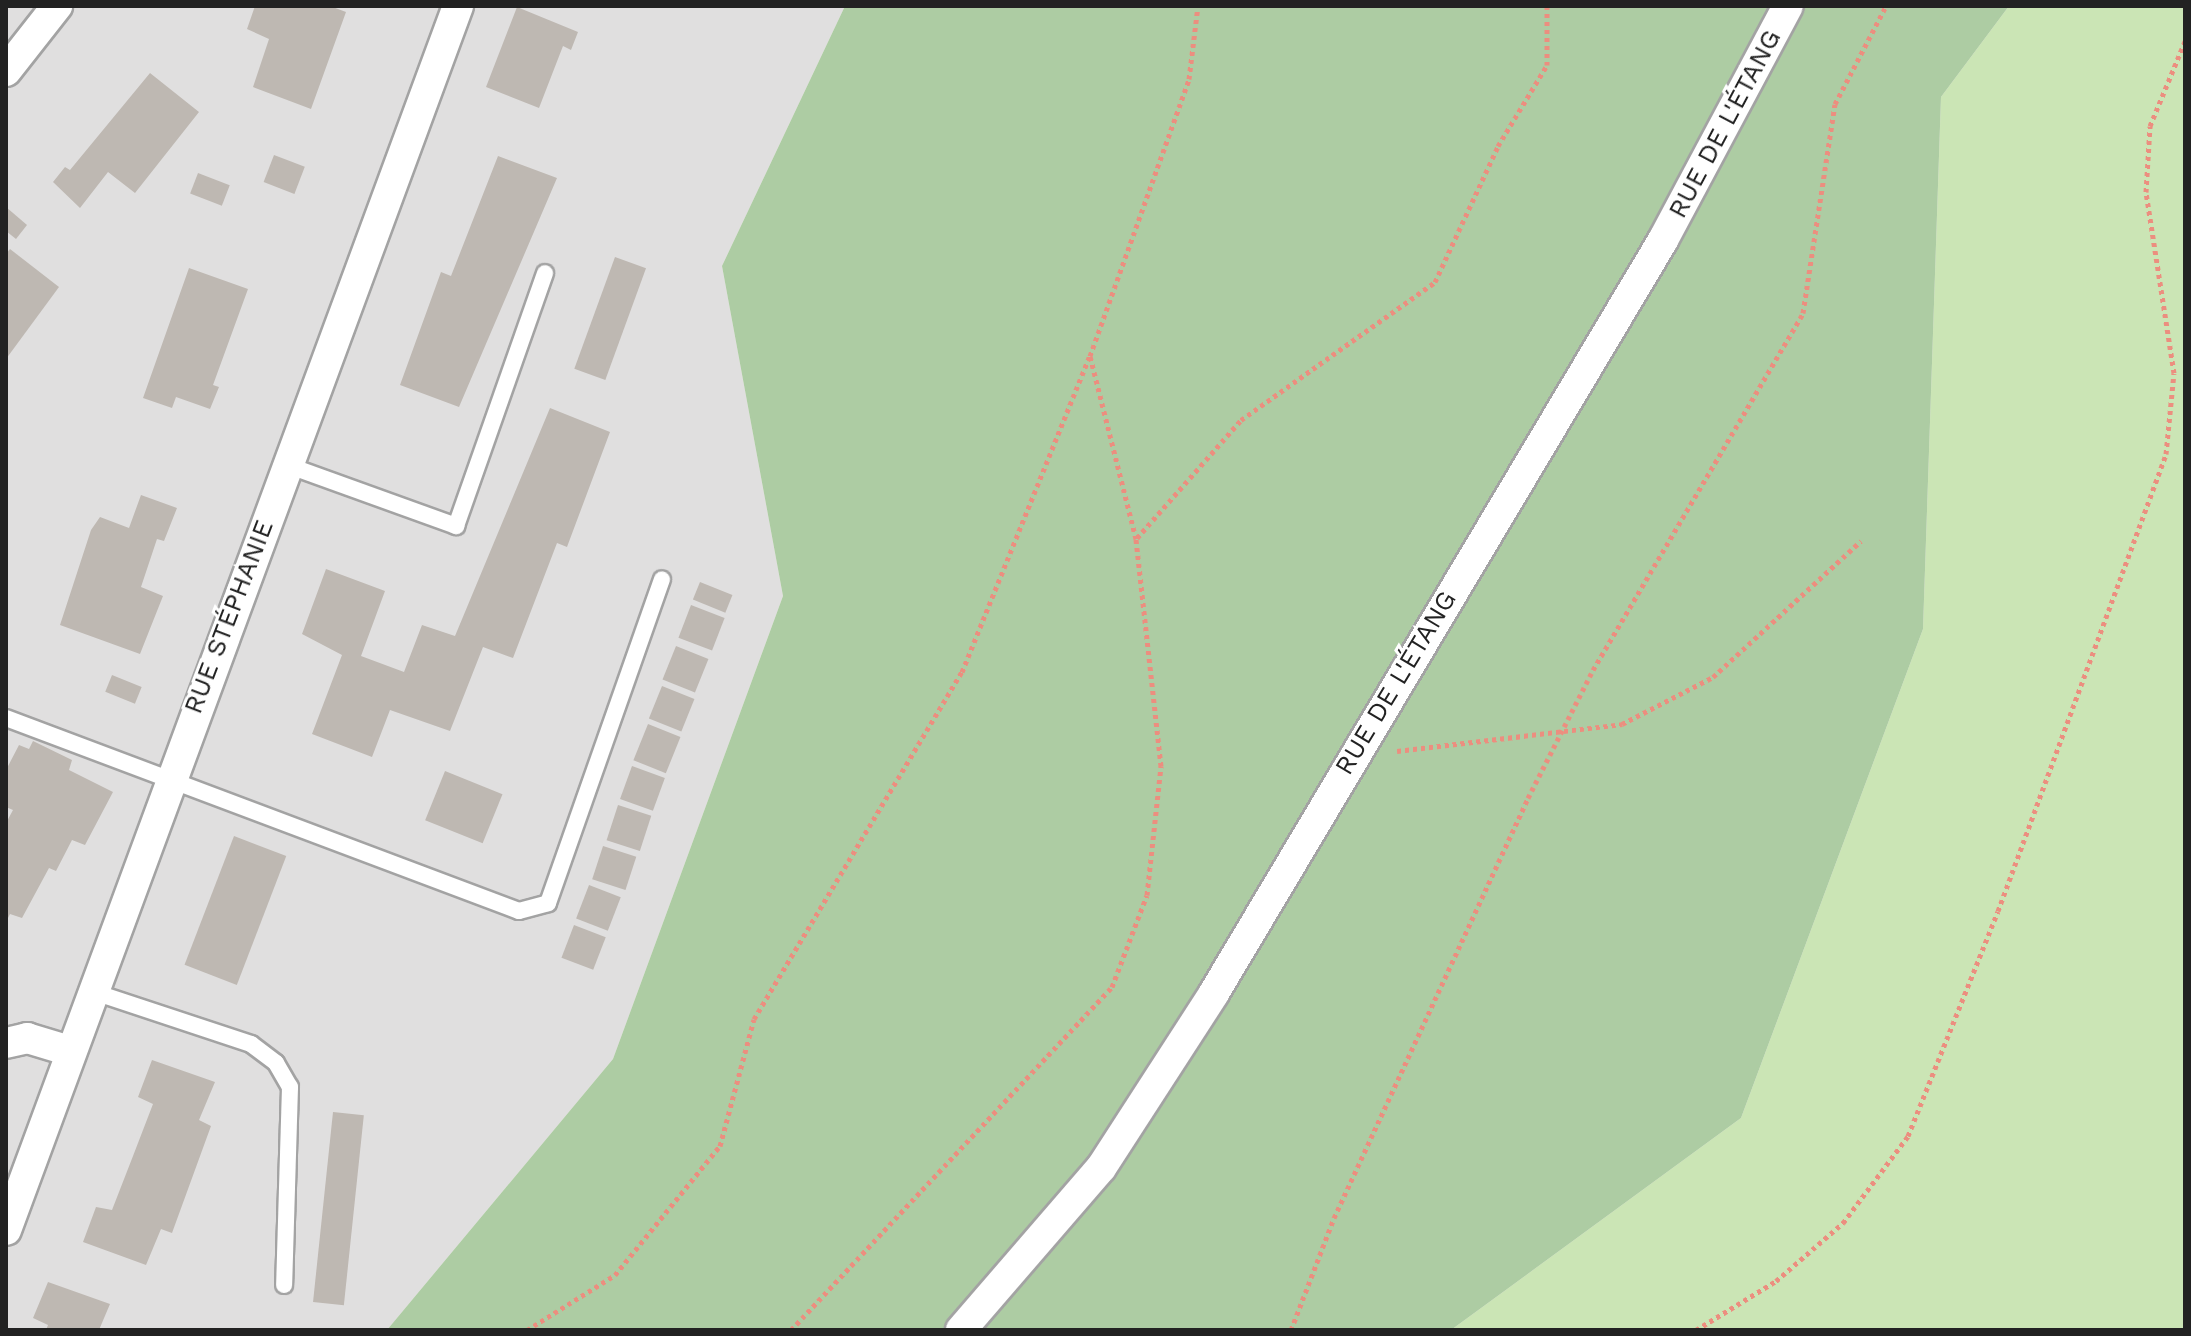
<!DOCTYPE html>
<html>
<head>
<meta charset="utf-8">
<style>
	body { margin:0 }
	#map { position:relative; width:2191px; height:1336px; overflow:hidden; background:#f1efe9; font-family:"Work Sans",sans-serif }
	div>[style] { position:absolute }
	.residential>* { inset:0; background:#e0dfdf }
	.grass>* { inset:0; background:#cbe5b5 }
	.forest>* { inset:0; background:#adcca3 }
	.building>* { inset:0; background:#beb8b2; transform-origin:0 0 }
	.path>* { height:5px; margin-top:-2.5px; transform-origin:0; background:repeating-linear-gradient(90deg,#ec8e7f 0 4px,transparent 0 8px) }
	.roads { filter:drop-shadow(2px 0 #a3a3a3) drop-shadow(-2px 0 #a3a3a3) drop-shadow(0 2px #a3a3a3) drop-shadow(0 -2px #a3a3a3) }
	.service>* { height:16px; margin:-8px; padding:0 8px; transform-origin:8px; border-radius:8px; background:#fff }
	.minor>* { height:30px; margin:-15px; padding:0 15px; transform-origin:15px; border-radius:15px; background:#fff }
	.path-bridge>* { height:5px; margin-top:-2.5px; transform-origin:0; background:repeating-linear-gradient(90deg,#ec8e7f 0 4px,transparent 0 8px) }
	span { translate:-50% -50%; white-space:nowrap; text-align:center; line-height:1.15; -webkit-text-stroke:6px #fff; paint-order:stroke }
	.street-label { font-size:26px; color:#222 }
	.frame { position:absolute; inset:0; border:8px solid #222; pointer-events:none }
</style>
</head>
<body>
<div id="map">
	<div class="residential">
		<div style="clip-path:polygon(6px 6px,845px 6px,722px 266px,783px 596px,613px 1059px,387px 1330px,6px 1330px)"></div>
	</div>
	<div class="grass">
		<div style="clip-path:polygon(2009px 6px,2185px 6px,2185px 1330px,1451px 1330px,1741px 1118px,1923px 629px,1941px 97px)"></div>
	</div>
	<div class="forest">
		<div style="clip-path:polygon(845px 6px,2009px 6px,1941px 97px,1923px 629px,1741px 1118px,1451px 1330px,387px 1330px,613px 1059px,783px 596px,722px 266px)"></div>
	</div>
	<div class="building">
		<div style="clip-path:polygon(255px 6px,330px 6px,346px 12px,311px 109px,253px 87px,269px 39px,247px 29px)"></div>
		<div style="clip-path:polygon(517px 7px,578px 32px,571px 50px,563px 46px,539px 108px,486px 87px)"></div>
		<div style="clip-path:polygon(150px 73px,199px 112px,135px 193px,108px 172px,80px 208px,53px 182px,65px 167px,70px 170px)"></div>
		<div style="left:274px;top:155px;width:33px;height:29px;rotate:21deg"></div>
		<div style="clip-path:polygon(498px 156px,557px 178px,459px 407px,400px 385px,441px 272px,451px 276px)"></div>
		<div style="left:198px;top:173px;width:34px;height:22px;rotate:21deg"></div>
		<div style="clip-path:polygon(6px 207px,27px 225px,16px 239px,6px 231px)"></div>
		<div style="clip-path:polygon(10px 249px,59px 287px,6px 359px,6px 254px)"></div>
		<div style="left:615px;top:257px;width:33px;height:119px;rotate:20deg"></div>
		<div style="clip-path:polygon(189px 268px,248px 289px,213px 385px,219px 387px,210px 409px,176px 397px,172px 408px,143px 398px)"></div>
		<div style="clip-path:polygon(550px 408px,610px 432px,567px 547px,557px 543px,513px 658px,483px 647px,450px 731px,390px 710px,372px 757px,312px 734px,342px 655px,302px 634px,326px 569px,385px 591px,361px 656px,404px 672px,422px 625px,455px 636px)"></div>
		<div style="clip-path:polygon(141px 495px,177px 508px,164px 541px,157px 539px,141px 587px,163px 596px,140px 654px,60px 625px,91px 530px,100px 517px,129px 528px)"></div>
		<div style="left:700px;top:582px;width:35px;height:19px;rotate:22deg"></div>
		<div style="left:691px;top:605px;width:36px;height:35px;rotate:21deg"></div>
		<div style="left:676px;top:646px;width:35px;height:36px;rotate:22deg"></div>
		<div style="left:112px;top:675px;width:32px;height:18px;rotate:22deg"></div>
		<div style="left:662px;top:686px;width:35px;height:35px;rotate:22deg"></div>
		<div style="left:648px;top:724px;width:35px;height:39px;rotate:22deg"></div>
		<div style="clip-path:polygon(33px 741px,72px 760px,69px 770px,113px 792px,85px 845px,72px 840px,56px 871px,49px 868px,22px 918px,10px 914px,6px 922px,6px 823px,13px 810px,6px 807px,6px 770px,19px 745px,29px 749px)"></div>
		<div style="left:632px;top:766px;width:35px;height:35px;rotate:20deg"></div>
		<div style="left:445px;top:771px;width:62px;height:53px;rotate:22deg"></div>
		<div style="left:618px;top:805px;width:35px;height:37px;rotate:18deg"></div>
		<div style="left:234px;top:836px;width:56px;height:138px;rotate:21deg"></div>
		<div style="left:603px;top:846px;width:35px;height:35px;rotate:18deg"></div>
		<div style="left:589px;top:885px;width:34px;height:36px;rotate:21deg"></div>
		<div style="left:574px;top:925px;width:34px;height:35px;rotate:21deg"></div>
		<div style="clip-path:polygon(152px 1060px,215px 1082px,199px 1120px,211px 1126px,172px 1233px,161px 1229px,146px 1265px,83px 1242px,96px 1207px,112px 1210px,133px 1156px,153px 1104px,138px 1097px)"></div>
		<div style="left:333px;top:1112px;width:31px;height:191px;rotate:6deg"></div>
		<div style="clip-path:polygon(48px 1282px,110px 1304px,99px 1330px,46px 1330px,48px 1325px,33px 1318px)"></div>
	</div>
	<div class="path">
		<div style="left:1137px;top:538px;width:157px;rotate:-48.6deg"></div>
		<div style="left:1241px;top:420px;width:238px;rotate:-35.4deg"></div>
		<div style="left:1435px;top:282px;width:150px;rotate:-65.1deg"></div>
		<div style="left:1498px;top:146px;width:95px;rotate:-58.8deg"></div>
		<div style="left:1547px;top:65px;width:59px;rotate:-90deg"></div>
		<div style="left:1593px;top:670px;width:414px;rotate:-59.5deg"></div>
		<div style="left:1803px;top:313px;width:211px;rotate:-81.3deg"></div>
		<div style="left:1835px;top:104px;width:110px;rotate:-62.5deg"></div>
		<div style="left:1397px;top:751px;width:227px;rotate:-6.8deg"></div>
		<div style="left:1622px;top:724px;width:102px;rotate:-27.3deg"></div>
		<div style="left:1713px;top:677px;width:201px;rotate:-42.6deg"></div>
		<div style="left:527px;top:1330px;width:104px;rotate:-32deg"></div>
		<div style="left:615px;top:1275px;width:166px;rotate:-50.9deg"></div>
		<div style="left:720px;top:1146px;width:131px;rotate:-75deg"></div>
		<div style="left:754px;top:1019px;width:405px;rotate:-59.1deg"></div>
		<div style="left:962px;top:672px;width:340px;rotate:-68deg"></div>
		<div style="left:791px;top:1330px;width:470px;rotate:-46.9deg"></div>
		<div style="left:1112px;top:987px;width:98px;rotate:-69.2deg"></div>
		<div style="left:1147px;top:895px;width:130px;rotate:-83.8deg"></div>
		<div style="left:1161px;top:766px;width:228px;rotate:-96.3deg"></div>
		<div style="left:1136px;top:539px;width:189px;rotate:-104.1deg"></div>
		<div style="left:1090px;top:356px;width:294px;rotate:-70.3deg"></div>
		<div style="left:1189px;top:79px;width:74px;rotate:-83deg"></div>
		<div style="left:1291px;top:1330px;width:120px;rotate:-69deg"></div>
		<div style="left:1334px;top:1218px;width:463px;rotate:-65.2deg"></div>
		<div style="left:1696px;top:1330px;width:94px;rotate:-31.5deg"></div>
		<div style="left:1776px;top:1281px;width:89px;rotate:-40.9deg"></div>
		<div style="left:1843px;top:1223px;width:109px;rotate:-53.2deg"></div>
		<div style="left:1908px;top:1136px;width:242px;rotate:-68.2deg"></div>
		<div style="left:1998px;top:911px;width:487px;rotate:-69.8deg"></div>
		<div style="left:2166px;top:454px;width:81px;rotate:-84.4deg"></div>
		<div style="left:2174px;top:373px;width:183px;rotate:-98.8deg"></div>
		<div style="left:2146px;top:192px;width:66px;rotate:-86.5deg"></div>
		<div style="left:2150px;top:126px;width:92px;rotate:-67.6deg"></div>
	</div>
	<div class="roads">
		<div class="service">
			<div style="left:287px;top:465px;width:180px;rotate:19.8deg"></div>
			<div style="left:456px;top:526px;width:268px;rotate:-70.6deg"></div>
			<div style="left:6px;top:718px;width:548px;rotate:20.62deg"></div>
			<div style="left:519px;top:911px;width:30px;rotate:-15deg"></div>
			<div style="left:548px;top:903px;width:343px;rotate:-70.6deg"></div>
			<div style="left:91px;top:991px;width:169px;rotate:18.3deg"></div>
			<div style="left:251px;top:1044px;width:31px;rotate:37deg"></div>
			<div style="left:276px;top:1063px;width:28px;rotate:60deg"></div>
			<div style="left:290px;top:1087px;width:198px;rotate:91.7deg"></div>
		</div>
		<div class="minor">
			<div style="left:6px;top:71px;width:83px;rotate:-51.9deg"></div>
			<div style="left:6px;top:1043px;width:22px;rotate:-13deg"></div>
			<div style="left:27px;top:1038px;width:45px;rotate:16.8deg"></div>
			<div style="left:6px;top:1230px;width:1305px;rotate:-69.73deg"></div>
			<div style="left:961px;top:1330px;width:214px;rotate:-49.2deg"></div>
			<div style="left:1101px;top:1168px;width:208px;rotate:-57.1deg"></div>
			<div style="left:1214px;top:993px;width:877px;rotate:-59.19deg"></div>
			<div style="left:1663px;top:240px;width:265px;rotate:-61.9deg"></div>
		</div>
	</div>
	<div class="path-bridge">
		<div style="left:1528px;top:798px;width:144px;rotate:-63.1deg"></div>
	</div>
	<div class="street-label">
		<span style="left:1725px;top:124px;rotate:-62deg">RUE DE L'ÉTANG</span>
		<span style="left:229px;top:617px;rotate:-69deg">RUE STÉPHANIE</span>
		<span style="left:1396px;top:683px;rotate:-59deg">RUE DE L'ÉTANG</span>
	</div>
	<div class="frame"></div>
</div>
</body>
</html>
